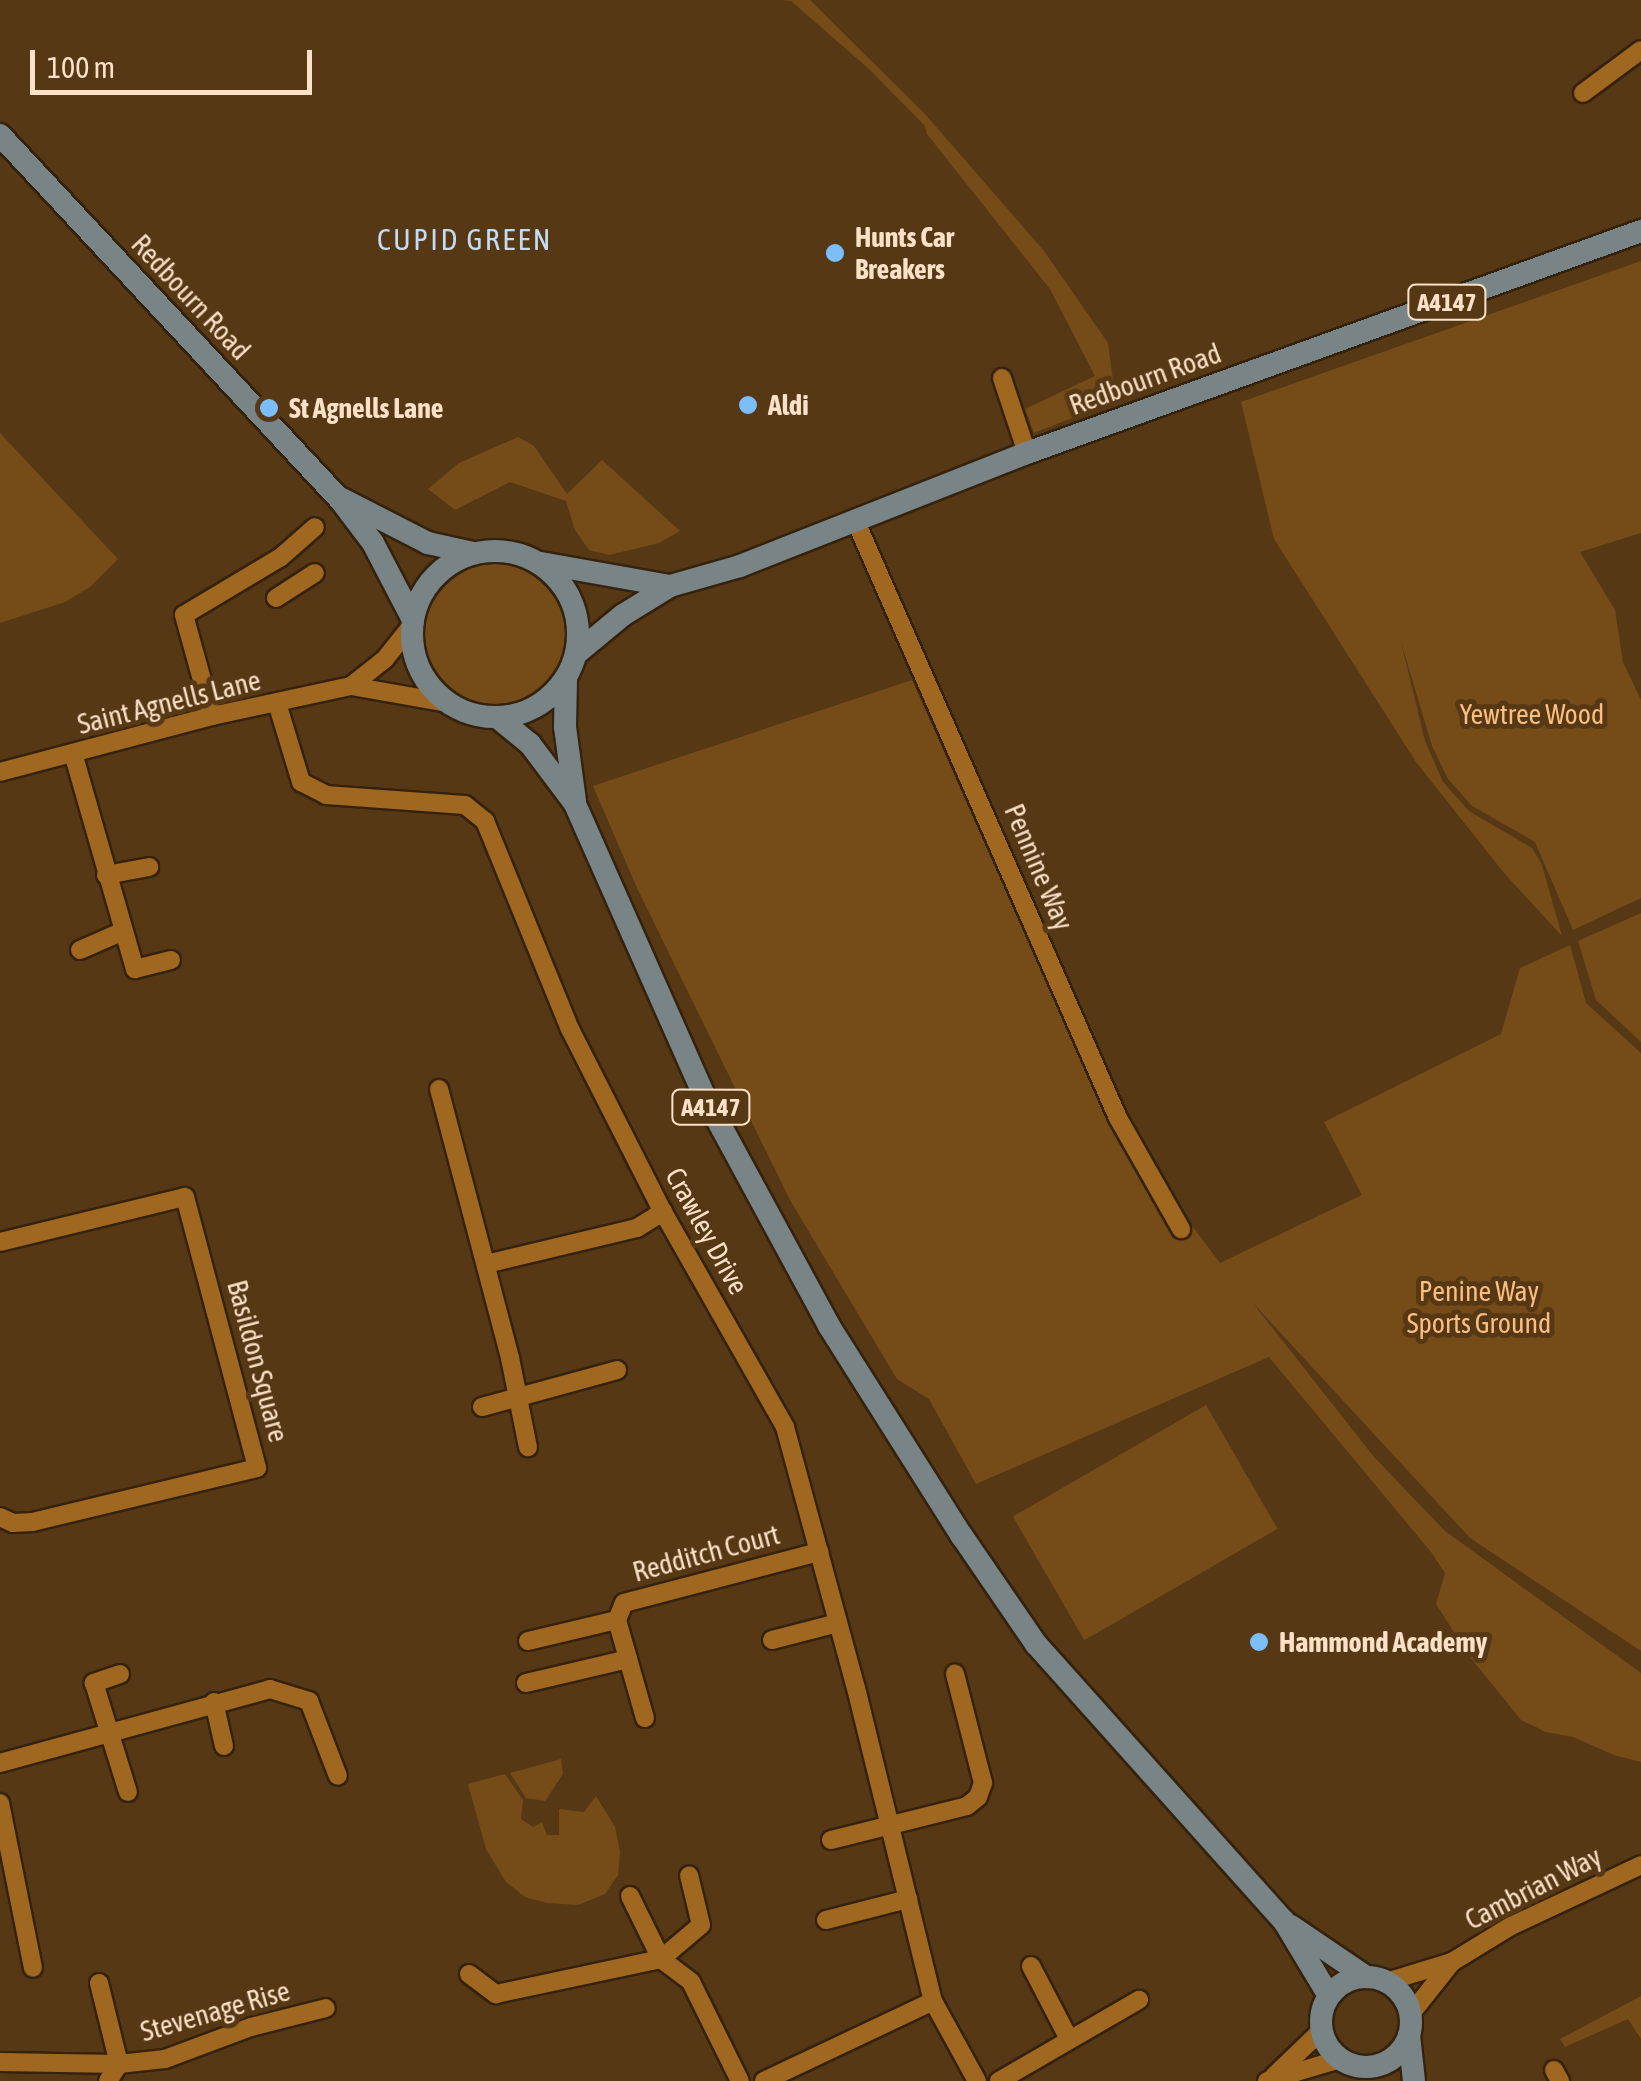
<!DOCTYPE html>
<html>
<head>
<meta charset="utf-8">
<style>
	body { margin:0 }
	#map { position:relative; width:1641px; height:2081px; overflow:hidden; background:#573815; font-family:"Asap Condensed",sans-serif }
	div>[style] { position:absolute }
	.green>* { inset:0; background:#754b18; transform-origin:0 0 }
	.round { border-radius:50% }
	.roads { filter:drop-shadow(2px 0 #35220d) drop-shadow(-2px 0 #35220d) drop-shadow(0 2px #35220d) drop-shadow(0 -2px #35220d) }
	.minor>* { height:18px; margin:-9px; padding:0 9px; transform-origin:9px; border-radius:9px; background:#a06721 }
	.major>* { height:22px; margin:-11px; padding:0 11px; transform-origin:11px; border-radius:11px; background:#788486 }
	.major>.ring { margin:-11px; padding:0; box-sizing:content-box; background:none; border:22px solid #788486; border-radius:50% }
	.dots>* { width:28px; height:28px; translate:-50% -50%; box-sizing:border-box; border:5px solid #573815; border-radius:50% }
	span { translate:-50% -50%; white-space:nowrap; text-align:center; line-height:1.15; -webkit-text-stroke:10px #573815; paint-order:stroke }
	.shield-label span { padding:2px 8px; background:#573815; border:2px solid; border-radius:8px; -webkit-text-stroke-width:0 }
	.shield-label { font-size:25px; color:#fbe1c8; font-weight:700 }
	.poi-label { font-size:28px; color:#fbe1c8; font-weight:700 }
	.left { translate:0 -50%; text-align:left }
	.street-label { font-size:28px; color:#fbe1c8 }
	.park-label { font-size:28px; color:#fbbe7f }
	.neighbourhood-label { font-size:30px; color:#c4dcf3; letter-spacing:2.5px }
	.scale { position:absolute; left:30px; top:50px; width:282px; height:45px; box-sizing:border-box; border:5px solid #fbe1c8; border-top:0; padding-left:12px; font-size:30px; line-height:35px; white-space:nowrap; color:#fbe1c8; -webkit-text-stroke:8px #573815; paint-order:stroke }
</style>
</head>
<body>
<div id="map">
	<div class="green">
		<div style="clip-path:polygon(782px 0,810px 0,925px 114px,1044px 251px,1108px 343px,1113px 380px,1105px 405px,1034px 433px,1025px 409px,1095px 376px,1050px 289px,927px 134px,925px 126px,869px 69px,791px 1px)"></div>
		<div style="clip-path:polygon(1641px 261px,1641px 533px,1580px 552px,1615px 610px,1623px 662px,1641px 700px,1641px 898px,1573px 930px,1535px 842px,1472px 806px,1448px 779px,1432px 746px,1401px 642px,1425px 741px,1443px 782px,1469px 811px,1532px 848px,1542px 865px,1562px 936px,1504px 873px,1416px 762px,1274px 539px,1241px 402px)"></div>
		<div style="clip-path:polygon(0 433px,118px 559px,90px 587px,65px 602px,0 623px)"></div>
		<div style="clip-path:polygon(518px 437px,534px 446px,567px 494px,602px 460px,680px 531px,659px 543px,609px 555px,589px 550px,575px 530px,566px 501px,510px 482px,455px 510px,428px 489px,459px 463px)"></div>
		<div class="round" style="left:424px;top:564px;width:142px;height:142px"></div>
		<div style="clip-path:polygon(912px 680px,1109px 1122px,1144px 1185px,1157px 1179px,1220px 1263px,1362px 1195px,1324px 1122px,1501px 1034px,1520px 968px,1570px 945px,1586px 1003px,1641px 1053px,1641px 1651px,1470px 1538px,1252px 1302px,1374px 1457px,1445px 1531px,1641px 1673px,1641px 1762px,1614px 1755px,1573px 1737px,1546px 1732px,1521px 1720px,1470px 1657px,1436px 1604px,1445px 1573px,1431px 1552px,1269px 1357px,976px 1484px,929px 1399px,897px 1379px,790px 1200px,637px 888px,593px 786px)"></div>
		<div style="clip-path:polygon(1641px 913px,1641px 1042px,1596px 1000px,1578px 941px)"></div>
		<div style="left:1206px;top:1405px;width:143px;height:223px;rotate:60deg"></div>
		<div style="clip-path:polygon(561px 1759px,563px 1774px,545px 1801px,526px 1798px,510px 1773px)"></div>
		<div style="clip-path:polygon(505px 1774px,523px 1800px,521px 1819px,533px 1827px,542px 1822px,547px 1835px,559px 1835px,559px 1809px,584px 1812px,596px 1796px,615px 1827px,620px 1852px,618px 1875px,605px 1894px,578px 1905px,547px 1903px,525px 1897px,506px 1882px,486px 1849px,468px 1784px)"></div>
		<div style="clip-path:polygon(1641px 1996px,1641px 2039px,1628px 2019px,1565px 2047px,1560px 2039px)"></div>
	</div>
	<div class="roads">
		<div class="minor">
			<div style="left:1583px;top:93px;width:72px;rotate:-36.6deg"></div>
			<div style="left:1002px;top:378px;width:79px;rotate:71.6deg"></div>
			<div style="left:856px;top:522px;width:651px;rotate:66.27deg"></div>
			<div style="left:1118px;top:1118px;width:128px;rotate:60.4deg"></div>
			<div style="left:276px;top:598px;width:46px;rotate:-32.7deg"></div>
			<div style="left:351px;top:686px;width:43px;rotate:-38.5deg"></div>
			<div style="left:385px;top:659px;width:43px;rotate:-51.5deg"></div>
			<div style="left:277px;top:703px;width:83px;rotate:73.1deg"></div>
			<div style="left:301px;top:782px;width:28px;rotate:27deg"></div>
			<div style="left:326px;top:795px;width:139px;rotate:4.1deg"></div>
			<div style="left:465px;top:805px;width:26px;rotate:39deg"></div>
			<div style="left:485px;top:821px;width:225px;rotate:67.8deg"></div>
			<div style="left:570px;top:1029px;width:205px;rotate:63.1deg"></div>
			<div style="left:663px;top:1212px;width:247px;rotate:60.4deg"></div>
			<div style="left:785px;top:1427px;width:270px;rotate:74.8deg"></div>
			<div style="left:856px;top:1688px;width:322px;rotate:76.2deg"></div>
			<div style="left:933px;top:2001px;width:91px;rotate:61.2deg"></div>
			<div style="left:212px;top:716px;width:105px;rotate:-105.5deg"></div>
			<div style="left:184px;top:615px;width:113px;rotate:-30.9deg"></div>
			<div style="left:281px;top:557px;width:45px;rotate:-41.4deg"></div>
			<div style="left:73px;top:753px;width:225px;rotate:74deg"></div>
			<div style="left:135px;top:969px;width:37px;rotate:-14deg"></div>
			<div style="left:0;top:772px;width:219px;rotate:-14.8deg"></div>
			<div style="left:212px;top:716px;width:142px;rotate:-12.2deg"></div>
			<div style="left:351px;top:686px;width:98px;rotate:9.9deg"></div>
			<div style="left:106px;top:875px;width:44px;rotate:-10.5deg"></div>
			<div style="left:80px;top:950px;width:45px;rotate:-23.7deg"></div>
			<div style="left:439px;top:1089px;width:278px;rotate:75.2deg"></div>
			<div style="left:510px;top:1358px;width:91px;rotate:78.6deg"></div>
			<div style="left:0;top:1242px;width:190px;rotate:-13.7deg"></div>
			<div style="left:185px;top:1197px;width:280px;rotate:75.1deg"></div>
			<div style="left:257px;top:1468px;width:231px;rotate:166.5deg"></div>
			<div style="left:32px;top:1522px;width:19px;rotate:177deg"></div>
			<div style="left:13px;top:1523px;width:14px;rotate:-155deg"></div>
			<div style="left:486px;top:1264px;width:155px;rotate:-13.4deg"></div>
			<div style="left:637px;top:1228px;width:31px;rotate:-32deg"></div>
			<div style="left:482px;top:1407px;width:140px;rotate:-15.3deg"></div>
			<div style="left:617px;top:1620px;width:102px;rotate:74.1deg"></div>
			<div style="left:772px;top:1640px;width:68px;rotate:-14.4deg"></div>
			<div style="left:528px;top:1641px;width:91px;rotate:-13.3deg"></div>
			<div style="left:617px;top:1620px;width:18px;rotate:-68deg"></div>
			<div style="left:624px;top:1603px;width:202px;rotate:-14.7deg"></div>
			<div style="left:120px;top:1674px;width:28px;rotate:161deg"></div>
			<div style="left:94px;top:1683px;width:114px;rotate:72.7deg"></div>
			<div style="left:526px;top:1683px;width:105px;rotate:-13.2deg"></div>
			<div style="left:214px;top:1702px;width:45px;rotate:77.2deg"></div>
			<div style="left:0;top:1763px;width:280px;rotate:-15.3deg"></div>
			<div style="left:270px;top:1689px;width:41px;rotate:17.1deg"></div>
			<div style="left:309px;top:1701px;width:80px;rotate:68.9deg"></div>
			<div style="left:0;top:1803px;width:168px;rotate:78.7deg"></div>
			<div style="left:831px;top:1840px;width:140px;rotate:-14deg"></div>
			<div style="left:967px;top:1806px;width:14px;rotate:-39deg"></div>
			<div style="left:978px;top:1797px;width:15px;rotate:-70deg"></div>
			<div style="left:983px;top:1783px;width:113px;rotate:-104.4deg"></div>
			<div style="left:630px;top:1896px;width:70px;rotate:63.8deg"></div>
			<div style="left:661px;top:1959px;width:52px;rotate:-40.4deg"></div>
			<div style="left:701px;top:1925px;width:51px;rotate:-103.5deg"></div>
			<div style="left:826px;top:1920px;width:85px;rotate:-14.4deg"></div>
			<div style="left:1031px;top:1966px;width:82px;rotate:62.5deg"></div>
			<div style="left:469px;top:1974px;width:34px;rotate:37deg"></div>
			<div style="left:496px;top:1994px;width:169px;rotate:-12deg"></div>
			<div style="left:661px;top:1959px;width:38px;rotate:37deg"></div>
			<div style="left:691px;top:1982px;width:110px;rotate:63.7deg"></div>
			<div style="left:1386px;top:1982px;width:69px;rotate:-16.9deg"></div>
			<div style="left:1452px;top:1962px;width:69px;rotate:-31.4deg"></div>
			<div style="left:1511px;top:1926px;width:144px;rotate:-25.1deg"></div>
			<div style="left:99px;top:1983px;width:83px;rotate:76.1deg"></div>
			<div style="left:119px;top:2064px;width:20px;rotate:123deg"></div>
			<div style="left:1410px;top:2015px;width:68px;rotate:-51.6deg"></div>
			<div style="left:0;top:2062px;width:119px;rotate:1deg"></div>
			<div style="left:119px;top:2064px;width:46px;rotate:-6.2deg"></div>
			<div style="left:165px;top:2059px;width:92px;rotate:-20.4deg"></div>
			<div style="left:251px;top:2027px;width:77px;rotate:-14.2deg"></div>
			<div style="left:1554px;top:2070px;width:13px;rotate:61deg"></div>
			<div style="left:1274px;top:2076px;width:66px;rotate:-43.8deg"></div>
			<div style="left:764px;top:2081px;width:187px;rotate:-25.3deg"></div>
			<div style="left:999px;top:2081px;width:162px;rotate:-30.1deg"></div>
			<div style="left:1267px;top:2081px;width:76px;rotate:-16.8deg"></div>
		</div>
		<div class="major">
			<div style="left:0;top:135px;width:497px;rotate:47deg"></div>
			<div style="left:339px;top:498px;width:56px;rotate:52.9deg"></div>
			<div style="left:373px;top:543px;width:87px;rotate:62.5deg"></div>
			<div style="left:342px;top:499px;width:97px;rotate:27.1deg"></div>
			<div style="left:428px;top:543px;width:46px;rotate:12.5deg"></div>
			<div class="ring" style="left:412px;top:551px;width:144px;height:144px"></div>
			<div style="left:541px;top:563px;width:131px;rotate:10.1deg"></div>
			<div style="left:577px;top:653px;width:60px;rotate:-39.6deg"></div>
			<div style="left:623px;top:615px;width:55px;rotate:-31.7deg"></div>
			<div style="left:670px;top:586px;width:73px;rotate:-15.9deg"></div>
			<div style="left:740px;top:566px;width:308px;rotate:-21.5deg"></div>
			<div style="left:1027px;top:453px;width:653px;rotate:-19.88deg"></div>
			<div style="left:566px;top:679px;width:48px;rotate:91.2deg"></div>
			<div style="left:565px;top:727px;width:75px;rotate:82.3deg"></div>
			<div style="left:497px;top:717px;width:43px;rotate:39.3deg"></div>
			<div style="left:530px;top:744px;width:75px;rotate:53.1deg"></div>
			<div style="left:575px;top:804px;width:323px;rotate:66.1deg"></div>
			<div style="left:706px;top:1099px;width:258px;rotate:61.5deg"></div>
			<div style="left:829px;top:1326px;width:249px;rotate:57.7deg"></div>
			<div style="left:962px;top:1536px;width:131px;rotate:55.6deg"></div>
			<div style="left:1036px;top:1644px;width:372px;rotate:48.2deg"></div>
			<div style="left:1284px;top:1921px;width:87px;rotate:59deg"></div>
			<div style="left:1291px;top:1926px;width:91px;rotate:34.2deg"></div>
			<div class="ring" style="left:1321px;top:1977px;width:68px;height:68px"></div>
			<div style="left:1409px;top:2035px;width:46px;rotate:83.8deg"></div>
		</div>
	</div>
	<div class="dots">
		<div style="left:835px;top:253px;background:#7cbef9"></div>
		<div style="left:748px;top:405px;background:#7cbef9"></div>
		<div style="left:269px;top:408px;background:#7cbef9"></div>
		<div style="left:1259px;top:1642px;background:#7cbef9"></div>
	</div>
	<div class="shield-label">
		<span style="left:1447px;top:302px">A4147</span>
		<span style="left:711px;top:1107px">A4147</span>
	</div>
	<div class="poi-label">
		<span class="left" style="left:855px;top:253px">Hunts Car<br>Breakers</span>
		<span class="left" style="left:768px;top:405px">Aldi</span>
		<span class="left" style="left:289px;top:408px">St Agnells Lane</span>
		<span class="left" style="left:1279px;top:1642px">Hammond Academy</span>
	</div>
	<div class="street-label">
		<span style="left:191px;top:297px;rotate:47deg">Redbourn Road</span>
		<span style="left:1145px;top:379px;rotate:-20deg">Redbourn Road</span>
		<span style="left:169px;top:702px;rotate:-14deg">Saint Agnells Lane</span>
		<span style="left:1039px;top:867px;rotate:67deg">Pennine Way</span>
		<span style="left:707px;top:1231px;rotate:61deg">Crawley Drive</span>
		<span style="left:258px;top:1361px;rotate:75deg">Basildon Square</span>
		<span style="left:706px;top:1553px;rotate:-15deg">Redditch Court</span>
		<span style="left:1533px;top:1888px;rotate:-27deg">Cambrian Way</span>
		<span style="left:215px;top:2011px;rotate:-16deg">Stevenage Rise</span>
	</div>
	<div class="park-label">
		<span style="left:1532px;top:714px">Yewtree Wood</span>
		<span style="left:1479px;top:1307px">Penine Way<br>Sports Ground</span>
	</div>
	<div class="neighbourhood-label">
		<span style="left:465px;top:239px">CUPID GREEN</span>
	</div>
	<div class="scale">100 m</div>
</div>
</body>
</html>
